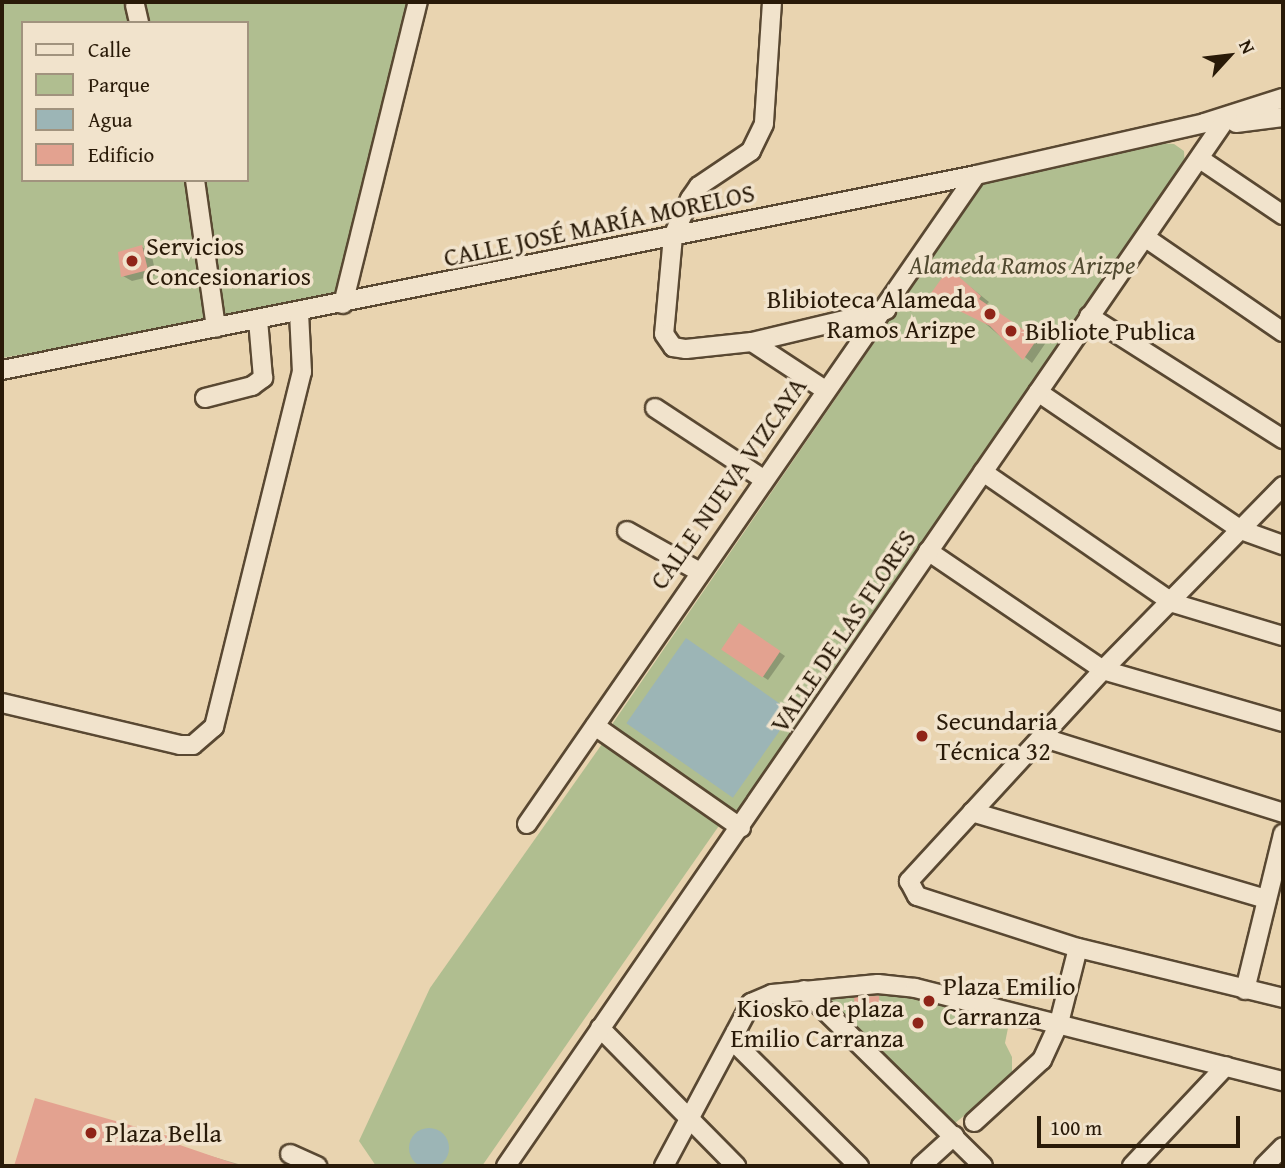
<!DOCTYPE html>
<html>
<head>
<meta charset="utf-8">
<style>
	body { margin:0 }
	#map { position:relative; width:1285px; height:1168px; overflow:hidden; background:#e9d4b0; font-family:"Gentium Book Plus",serif }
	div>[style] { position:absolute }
	.green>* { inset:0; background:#b0be90 }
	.water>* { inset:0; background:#9cb5b6; transform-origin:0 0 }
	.round { border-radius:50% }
	.shadow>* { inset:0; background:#0003 }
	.building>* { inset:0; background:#e3a290; transform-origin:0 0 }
	.roads { filter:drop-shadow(2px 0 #594832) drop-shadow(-2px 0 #594832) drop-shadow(0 2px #594832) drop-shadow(0 -2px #594832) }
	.minor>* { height:18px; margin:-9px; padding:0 9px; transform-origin:9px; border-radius:9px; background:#f1e3cc }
	.dots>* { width:19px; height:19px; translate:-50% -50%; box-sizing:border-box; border:4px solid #f1e3cc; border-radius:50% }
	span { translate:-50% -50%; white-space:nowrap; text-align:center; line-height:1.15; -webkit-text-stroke:7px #f1e3cc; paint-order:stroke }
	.street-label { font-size:26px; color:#291a08 }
	.poi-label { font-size:26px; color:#291a08 }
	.left { translate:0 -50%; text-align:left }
	.right { translate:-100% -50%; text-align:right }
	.park-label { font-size:26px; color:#524b31; font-style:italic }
	.frame { position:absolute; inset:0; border:4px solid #291a08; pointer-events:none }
	.legend { position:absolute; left:21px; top:21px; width:228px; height:161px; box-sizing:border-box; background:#f1e3cc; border:2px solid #a1937e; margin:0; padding:9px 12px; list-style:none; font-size:21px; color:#291a08 }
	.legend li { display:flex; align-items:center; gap:14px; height:35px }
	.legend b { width:35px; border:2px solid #a1937e }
	.north { position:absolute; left:1194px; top:21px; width:70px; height:70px; -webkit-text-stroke:5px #f1e3cc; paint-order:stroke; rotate:63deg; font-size:19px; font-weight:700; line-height:28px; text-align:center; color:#291a08 }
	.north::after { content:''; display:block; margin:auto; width:24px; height:32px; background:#291a08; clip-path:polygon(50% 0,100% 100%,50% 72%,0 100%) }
	.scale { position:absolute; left:1037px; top:1116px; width:203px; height:32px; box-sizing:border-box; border:4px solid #291a08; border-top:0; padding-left:9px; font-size:21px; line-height:24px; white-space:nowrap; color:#291a08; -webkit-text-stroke:5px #f1e3cc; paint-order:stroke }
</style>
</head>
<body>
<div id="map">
	<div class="green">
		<div style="clip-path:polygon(evenodd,2px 2px,413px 2px,338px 300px,2px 358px,2px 2px,23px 23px,247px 23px,247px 180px,23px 180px,23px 23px)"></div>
		<div style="clip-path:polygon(1157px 143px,1174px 144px,1184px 151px,1185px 170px,824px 682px,737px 814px,613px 733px,613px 723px,986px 180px)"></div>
		<div style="clip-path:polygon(602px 744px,723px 820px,482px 1166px,376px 1166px,359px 1141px,430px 988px)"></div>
		<div style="clip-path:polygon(902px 987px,1016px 1020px,1008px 1028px,1005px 1043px,1012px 1057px,1012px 1076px,954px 1124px,827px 1000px)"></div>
	</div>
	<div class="water">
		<div style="left:686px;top:638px;width:130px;height:104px;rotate:35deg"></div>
		<div class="round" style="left:409px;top:1128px;width:40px;height:40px"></div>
	</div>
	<div class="shadow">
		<div style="clip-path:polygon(142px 247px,151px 252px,156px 275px,132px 281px,123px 276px)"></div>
		<div style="clip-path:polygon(949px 270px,989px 302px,986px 305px,1025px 332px,1037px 330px,1049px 338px,1032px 363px,974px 314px)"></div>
		<div style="clip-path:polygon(746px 629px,785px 656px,768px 680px,762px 676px)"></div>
		<div style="clip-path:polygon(878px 997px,884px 1014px,859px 1014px)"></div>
		<div style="clip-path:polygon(36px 1101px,174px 1140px,183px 1148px,245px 1166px,16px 1166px)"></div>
	</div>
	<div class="building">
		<div style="clip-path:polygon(142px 245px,148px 270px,121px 277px,118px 252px)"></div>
		<div style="clip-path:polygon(949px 268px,981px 296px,979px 299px,1024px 330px,1029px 323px,1042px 332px,1023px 360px,990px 326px,929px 296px)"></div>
		<div style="left:739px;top:623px;width:50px;height:32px;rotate:34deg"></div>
		<div style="left:879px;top:996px;width:17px;height:25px;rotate:87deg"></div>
		<div style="clip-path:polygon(35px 1098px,175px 1138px,174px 1143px,241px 1166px,14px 1166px)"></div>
	</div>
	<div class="roads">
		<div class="minor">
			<div style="left:772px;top:2px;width:122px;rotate:93.8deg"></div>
			<div style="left:764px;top:124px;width:30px;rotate:116deg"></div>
			<div style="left:751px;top:151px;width:63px;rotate:146.1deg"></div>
			<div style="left:699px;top:186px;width:16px;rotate:125deg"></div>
			<div style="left:690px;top:199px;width:41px;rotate:114.7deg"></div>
			<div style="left:673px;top:236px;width:98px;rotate:95.2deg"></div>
			<div style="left:664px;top:334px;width:16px;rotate:55deg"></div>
			<div style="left:673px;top:347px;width:13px;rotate:9deg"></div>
			<div style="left:686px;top:349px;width:66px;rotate:-6.1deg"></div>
			<div style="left:752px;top:342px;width:138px;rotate:-13.4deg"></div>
			<div style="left:135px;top:5px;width:18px;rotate:77deg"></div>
			<div style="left:1236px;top:123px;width:47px;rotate:-7.3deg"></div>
			<div style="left:1200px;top:159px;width:100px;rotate:34deg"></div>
			<div style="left:195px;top:180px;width:149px;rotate:81.9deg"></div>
			<div style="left:1146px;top:238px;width:166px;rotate:34.5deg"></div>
			<div style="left:343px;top:304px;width:311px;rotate:-76.1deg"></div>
			<div style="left:1089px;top:316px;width:230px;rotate:32.4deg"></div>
			<div style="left:752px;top:342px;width:87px;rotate:33.3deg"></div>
			<div style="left:2px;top:370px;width:993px;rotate:-11.32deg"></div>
			<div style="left:976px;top:175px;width:234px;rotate:-12.8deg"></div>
			<div style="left:1204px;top:123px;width:83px;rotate:-17.6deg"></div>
			<div style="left:1038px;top:392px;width:245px;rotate:34.2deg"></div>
			<div style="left:1241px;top:530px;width:45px;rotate:19.7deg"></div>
			<div style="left:205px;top:398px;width:49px;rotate:-14.3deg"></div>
			<div style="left:252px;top:386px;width:14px;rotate:-36deg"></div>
			<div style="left:263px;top:378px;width:58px;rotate:-94.9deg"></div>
			<div style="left:655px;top:408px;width:129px;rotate:33.3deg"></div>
			<div style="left:983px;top:472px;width:231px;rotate:34.6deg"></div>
			<div style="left:1173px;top:603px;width:115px;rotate:16.7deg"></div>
			<div style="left:1283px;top:486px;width:257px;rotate:134.4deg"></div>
			<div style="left:1103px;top:670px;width:287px;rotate:132.6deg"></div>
			<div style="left:909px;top:881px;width:17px;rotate:62deg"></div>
			<div style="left:917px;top:896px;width:169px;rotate:17.9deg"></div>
			<div style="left:1078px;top:948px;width:211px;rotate:13.7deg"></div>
			<div style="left:627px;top:531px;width:81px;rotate:29.4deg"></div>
			<div style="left:928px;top:551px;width:212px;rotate:34.2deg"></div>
			<div style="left:1103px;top:670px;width:187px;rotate:16.1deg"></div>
			<div style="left:2px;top:703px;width:183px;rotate:13.3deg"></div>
			<div style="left:180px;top:745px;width:13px"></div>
			<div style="left:193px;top:745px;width:28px;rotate:-41deg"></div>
			<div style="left:214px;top:727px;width:366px;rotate:-76.1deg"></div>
			<div style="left:302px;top:372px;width:60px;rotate:-92.9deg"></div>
			<div style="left:595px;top:726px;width:178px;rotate:34.9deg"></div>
			<div style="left:1041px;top:737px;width:254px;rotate:17.4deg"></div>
			<div style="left:972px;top:812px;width:307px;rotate:16.5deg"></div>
			<div style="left:527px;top:824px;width:789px;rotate:-55.32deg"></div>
			<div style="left:804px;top:990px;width:251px;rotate:44.5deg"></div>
			<div style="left:1245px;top:990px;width:161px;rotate:-76.3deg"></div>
			<div style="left:600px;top:1028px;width:194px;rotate:45.4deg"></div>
			<div style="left:732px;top:1040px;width:179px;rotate:44.8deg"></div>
			<div style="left:974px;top:1122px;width:92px;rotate:-42.4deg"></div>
			<div style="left:1042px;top:1060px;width:41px;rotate:-65.3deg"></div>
			<div style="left:1059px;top:1023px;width:77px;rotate:-75.8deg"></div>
			<div style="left:290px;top:1154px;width:30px;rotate:24deg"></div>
			<div style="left:506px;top:1166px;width:1274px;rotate:-55.49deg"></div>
			<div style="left:664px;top:1166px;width:185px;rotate:-61.9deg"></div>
			<div style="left:751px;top:1003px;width:23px;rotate:-23deg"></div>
			<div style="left:772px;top:994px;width:106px;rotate:-5.4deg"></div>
			<div style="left:878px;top:984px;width:37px;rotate:6deg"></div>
			<div style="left:915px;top:988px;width:380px;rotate:14.2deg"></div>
			<div style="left:921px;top:1166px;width:45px;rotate:-42.3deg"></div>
			<div style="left:1132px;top:1166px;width:137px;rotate:-46.8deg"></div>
			<div style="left:1264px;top:1166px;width:27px;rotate:-45deg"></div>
		</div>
	</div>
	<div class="dots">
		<div style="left:132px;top:261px;background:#8f2418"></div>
		<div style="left:990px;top:314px;background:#8f2418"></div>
		<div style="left:1011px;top:331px;background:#8f2418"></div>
		<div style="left:922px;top:736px;background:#8f2418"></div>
		<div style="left:929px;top:1001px;background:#8f2418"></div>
		<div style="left:918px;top:1023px;background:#8f2418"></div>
		<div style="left:91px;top:1133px;background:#8f2418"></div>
	</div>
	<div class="street-label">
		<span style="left:599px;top:225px;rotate:-12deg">CALLE JOSÉ MARÍA MORELOS</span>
		<span style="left:728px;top:483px;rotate:-55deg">CALLE NUEVA VIZCAYA</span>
		<span style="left:843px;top:631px;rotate:-56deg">VALLE DE LAS FLORES</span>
	</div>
	<div class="poi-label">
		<span class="left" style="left:146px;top:261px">Servicios<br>Concesionarios</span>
		<span class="right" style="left:976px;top:314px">Blibioteca Alameda<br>Ramos Arizpe</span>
		<span class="left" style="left:1025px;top:331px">Bibliote Publica</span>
		<span class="left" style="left:936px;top:736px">Secundaria<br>Técnica 32</span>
		<span class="left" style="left:943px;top:1001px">Plaza Emilio<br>Carranza</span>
		<span class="right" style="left:904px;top:1023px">Kiosko de plaza<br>Emilio Carranza</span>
		<span class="left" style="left:105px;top:1133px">Plaza Bella</span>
	</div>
	<div class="park-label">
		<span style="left:1022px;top:265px">Alameda Ramos Arizpe</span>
	</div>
	<div class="frame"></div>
	<ul class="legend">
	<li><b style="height:9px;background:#f1e3cc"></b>Calle</li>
	<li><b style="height:19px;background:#b0be90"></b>Parque</li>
	<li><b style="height:19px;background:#9cb5b6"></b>Agua</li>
	<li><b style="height:19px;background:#e3a290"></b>Edificio</li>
	</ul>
	<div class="north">N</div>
	<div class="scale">100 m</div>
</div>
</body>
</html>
